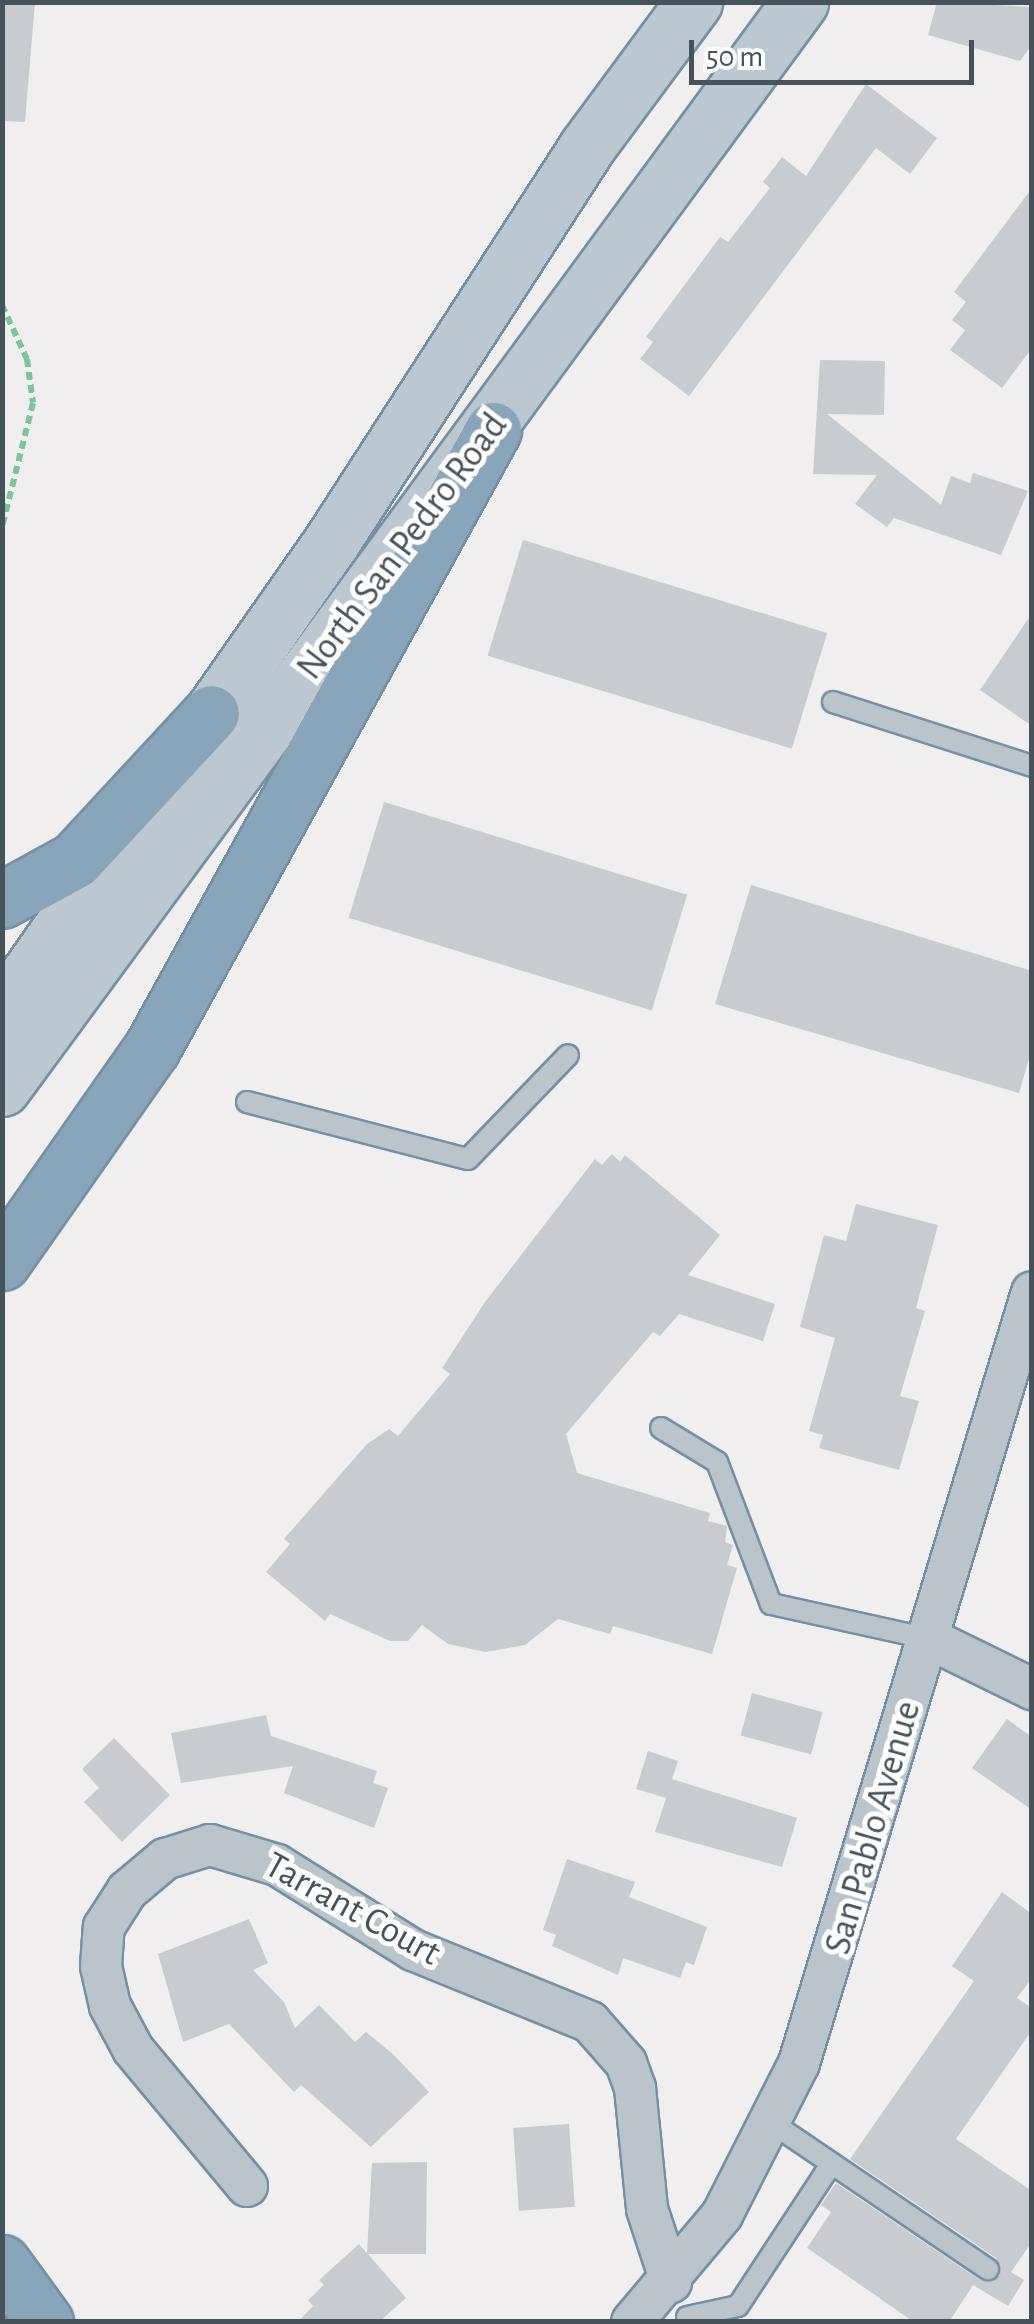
<!DOCTYPE html>
<html>
<head>
<meta charset="utf-8">
<style>
	body { margin:0 }
	#map { position:relative; width:1034px; height:2324px; overflow:hidden; background:#f0eeee; font-family:"Alegreya Sans",sans-serif }
	div>[style] { position:absolute }
	.building>* { inset:0; background:#c8ccd0; transform-origin:0 0 }
	.path>* { height:6px; margin-top:-3px; transform-origin:0; background:repeating-linear-gradient(90deg,#79c799 0 8px,transparent 0 13px) }
	.roads { filter:drop-shadow(2px 0 #7490a6) drop-shadow(-2px 0 #7490a6) drop-shadow(0 2px #7490a6) drop-shadow(0 -2px #7490a6) }
	.lane>* { height:20px; margin:-10px; padding:0 10px; transform-origin:10px; border-radius:10px; background:#bac4ca }
	.street>* { height:40px; margin:-20px; padding:0 20px; transform-origin:20px; border-radius:20px; background:#bac4ca }
	.secondary>* { height:55px; margin:-27.5px; padding:0 27.5px; transform-origin:27.5px; border-radius:27.5px; background:#bcc8d1 }
	.highway>* { height:55px; margin:-27.5px; padding:0 27.5px; transform-origin:27.5px; border-radius:27.5px; background:#88a5ba }
	span { translate:-50% -50%; white-space:nowrap; text-align:center; line-height:1.15; -webkit-text-stroke:10px #fff; paint-order:stroke }
	.street-label { font-size:38px; color:#47535a }
	.frame { position:absolute; inset:0; border:5px solid #47535a; pointer-events:none }
	.scale { position:absolute; left:689px; top:40px; width:285px; height:45px; box-sizing:border-box; border:5px solid #47535a; border-top:0; padding-left:12px; font-size:30px; line-height:35px; white-space:nowrap; color:#47535a; -webkit-text-stroke:8px #fff; paint-order:stroke }
</style>
</head>
<body>
<div id="map">
	<div class="building">
		<div style="clip-path:polygon(2px 2px,35px 2px,25px 122px,2px 121px)"></div>
		<div style="clip-path:polygon(937px 2px,1032px 7px,1032px 45px,1020px 61px,928px 35px)"></div>
		<div style="clip-path:polygon(866px 84px,937px 138px,910px 174px,876px 148px,689px 396px,640px 359px,653px 342px,646px 337px,720px 237px,728px 242px,770px 188px,763px 182px,782px 157px,806px 176px)"></div>
		<div style="clip-path:polygon(1032px 188px,1032px 348px,1002px 388px,950px 350px,965px 330px,952px 320px,966px 302px,954px 292px)"></div>
		<div style="clip-path:polygon(820px 360px,885px 361px,884px 415px,827px 414px,941px 505px,951px 476px,970px 483px,973px 473px,1028px 491px,1001px 555px,894px 518px,887px 527px,855px 504px,877px 475px,813px 474px)"></div>
		<div style="left:523px;top:540px;width:318px;height:121px;rotate:17deg"></div>
		<div style="clip-path:polygon(1032px 613px,1032px 726px,980px 690px)"></div>
		<div style="left:384px;top:802px;width:317px;height:121px;rotate:17deg"></div>
		<div style="clip-path:polygon(751px 885px,1032px 971px,1032px 1049px,1019px 1093px,715px 1004px)"></div>
		<div style="clip-path:polygon(612px 1154px,620px 1162px,625px 1155px,720px 1235px,688px 1275px,775px 1304px,763px 1341px,679px 1314px,660px 1336px,653px 1332px,566px 1434px,577px 1473px,710px 1513px,708px 1521px,727px 1526px,725px 1542px,733px 1545px,727px 1565px,737px 1568px,712px 1654px,613px 1626px,610px 1634px,558px 1619px,525px 1645px,485px 1652px,448px 1644px,422px 1625px,408px 1641px,390px 1641px,330px 1614px,325px 1621px,266px 1572px,290px 1544px,284px 1539px,367px 1444px,389px 1429px,398px 1436px,450px 1374px,442px 1368px,485px 1302px,595px 1159px,602px 1165px)"></div>
		<div style="clip-path:polygon(856px 1204px,938px 1225px,916px 1308px,925px 1311px,900px 1396px,919px 1401px,899px 1470px,819px 1448px,823px 1435px,809px 1431px,835px 1338px,800px 1327px,824px 1235px,846px 1241px)"></div>
		<div style="left:752px;top:1693px;width:73px;height:44px;rotate:15deg"></div>
		<div style="clip-path:polygon(266px 1715px,271px 1736px,377px 1771px,373px 1783px,388px 1788px,374px 1828px,284px 1793px,293px 1766px,181px 1783px,171px 1733px)"></div>
		<div style="clip-path:polygon(1007px 1719px,1032px 1737px,1032px 1810px,972px 1768px)"></div>
		<div style="clip-path:polygon(114px 1738px,170px 1795px,122px 1842px,84px 1802px,99px 1788px,82px 1769px)"></div>
		<div style="clip-path:polygon(648px 1751px,678px 1761px,672px 1779px,797px 1818px,782px 1867px,655px 1832px,666px 1798px,636px 1789px)"></div>
		<div style="clip-path:polygon(567px 1859px,635px 1882px,629px 1897px,707px 1927px,694px 1965px,686px 1962px,680px 1978px,623px 1958px,618px 1975px,552px 1946px,556px 1935px,543px 1930px)"></div>
		<div style="clip-path:polygon(1002px 1892px,1032px 1914px,1032px 1978px,1017px 1998px,1032px 2008px,1032px 2030px,956px 2139px,1032px 2191px,1032px 2242px,1011px 2272px,1024px 2280px,1008px 2306px,973px 2285px,949px 2322px,914px 2322px,807px 2248px,831px 2212px,821px 2205px,836px 2183px,980px 2280px,1000px 2276px,996px 2258px,850px 2159px,974px 1981px,952px 1966px)"></div>
		<div style="clip-path:polygon(249px 1919px,268px 1963px,253px 1970px,284px 2002px,295px 2028px,319px 2005px,355px 2042px,366px 2032px,394px 2055px,429px 2092px,371px 2147px,301px 2085px,294px 2092px,229px 2024px,183px 2042px,158px 1954px)"></div>
		<div style="left:569px;top:2124px;width:83px;height:56px;rotate:86deg"></div>
		<div style="clip-path:polygon(427px 2162px,426px 2254px,368px 2254px,406px 2298px,379px 2322px,298px 2322px,313px 2306px,308px 2300px,324px 2285px,319px 2280px,359px 2244px,367px 2253px,372px 2163px)"></div>
	</div>
	<div class="path">
		<div style="left:2px;top:305px;width:60px;rotate:65.2deg"></div>
		<div style="left:27px;top:359px;width:44px;rotate:82.2deg"></div>
		<div style="left:33px;top:403px;width:128px;rotate:104deg"></div>
	</div>
	<div class="roads">
		<div class="lane">
			<div style="left:833px;top:702px;width:209px;rotate:17.8deg"></div>
			<div style="left:247px;top:1102px;width:228px;rotate:14.5deg"></div>
			<div style="left:468px;top:1159px;width:144px;rotate:-46.1deg"></div>
			<div style="left:661px;top:1428px;width:66px;rotate:31.3deg"></div>
			<div style="left:717px;top:1462px;width:152px;rotate:69.2deg"></div>
			<div style="left:771px;top:1604px;width:163px;rotate:12.4deg"></div>
			<div style="left:772px;top:2123px;width:261px;rotate:34.1deg"></div>
			<div style="left:687px;top:2317px;width:52px;rotate:-12.2deg"></div>
			<div style="left:738px;top:2306px;width:168px;rotate:-56.7deg"></div>
		</div>
		<div class="street">
			<div style="left:930px;top:1639px;width:114px;rotate:26.1deg"></div>
			<div style="left:247px;top:2186px;width:178px;rotate:-129.8deg"></div>
			<div style="left:133px;top:2049px;width:49px;rotate:-118.1deg"></div>
			<div style="left:110px;top:2006px;width:41px;rotate:-102.7deg"></div>
			<div style="left:101px;top:1966px;width:39px;rotate:-86deg"></div>
			<div style="left:104px;top:1927px;width:43px;rotate:-57.4deg"></div>
			<div style="left:127px;top:1891px;width:50px;rotate:-40.1deg"></div>
			<div style="left:165px;top:1859px;width:47px;rotate:-17.3deg"></div>
			<div style="left:210px;top:1845px;width:70px;rotate:16.6deg"></div>
			<div style="left:277px;top:1865px;width:160px;rotate:32deg"></div>
			<div style="left:413px;top:1950px;width:191px;rotate:22.1deg"></div>
			<div style="left:590px;top:2022px;width:55px;rotate:48.7deg"></div>
			<div style="left:626px;top:2063px;width:27px;rotate:70deg"></div>
			<div style="left:635px;top:2088px;width:122px;rotate:84.3deg"></div>
			<div style="left:647px;top:2209px;width:77px;rotate:71.8deg"></div>
			<div style="left:632px;top:2322px;width:140px;rotate:-49.9deg"></div>
			<div style="left:722px;top:2215px;width:170px;rotate:-63.1deg"></div>
			<div style="left:799px;top:2063px;width:805px;rotate:-73.18deg"></div>
		</div>
		<div class="secondary">
			<div style="left:2px;top:1012px;width:575px;rotate:-54.98deg"></div>
			<div style="left:332px;top:541px;width:468px;rotate:-57.1deg"></div>
			<div style="left:586px;top:148px;width:182px;rotate:-53.5deg"></div>
			<div style="left:2px;top:1088px;width:1348px;rotate:-53.69deg"></div>
		</div>
		<div class="highway">
			<div style="left:2px;top:900px;width:83px;rotate:-28.7deg"></div>
			<div style="left:75px;top:860px;width:200px;rotate:-47.2deg"></div>
			<div style="left:2px;top:1262px;width:261px;rotate:-55deg"></div>
			<div style="left:152px;top:1048px;width:706px;rotate:-61.11deg"></div>
			<div style="left:2px;top:2263px;width:73px;rotate:53.9deg"></div>
		</div>
	</div>
	<div class="street-label">
		<span style="left:403px;top:547px;rotate:-53deg">North San Pedro Road</span>
		<span style="left:874px;top:1828px;rotate:-74deg">San Pablo Avenue</span>
		<span style="left:352px;top:1910px;rotate:29deg">Tarrant Court</span>
	</div>
	<div class="frame"></div>
	<div class="scale">50 m</div>
</div>
</body>
</html>
